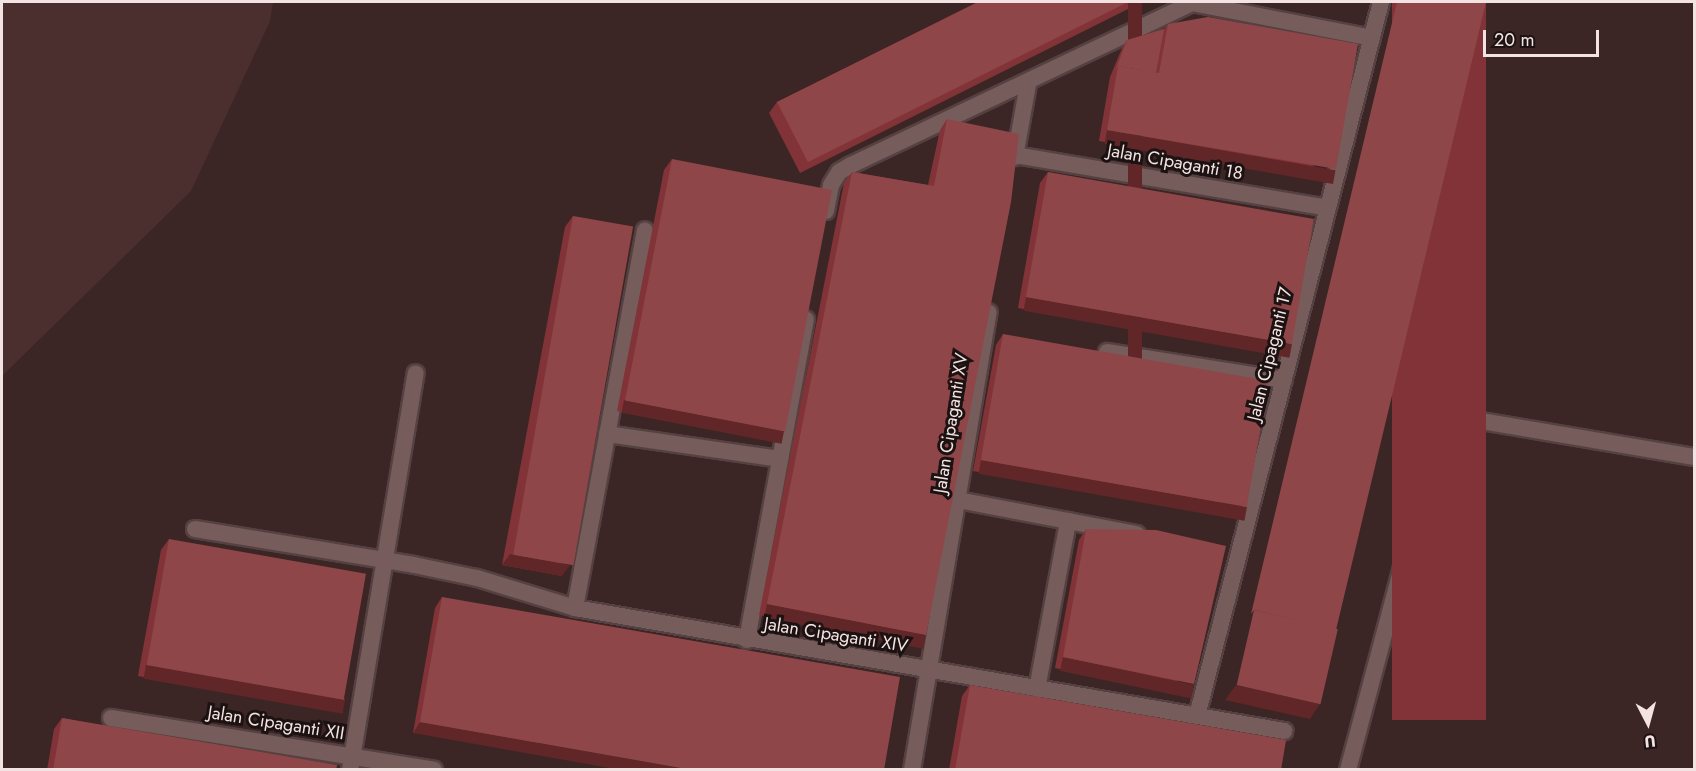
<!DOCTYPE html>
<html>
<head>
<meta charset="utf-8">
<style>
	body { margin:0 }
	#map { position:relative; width:1696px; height:771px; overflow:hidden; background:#3c2625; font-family:Jost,sans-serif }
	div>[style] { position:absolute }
	.built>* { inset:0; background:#4b2f2e }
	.roads { filter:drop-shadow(2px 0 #554141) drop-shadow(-2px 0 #554141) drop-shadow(0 2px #554141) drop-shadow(0 -2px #554141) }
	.minor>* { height:16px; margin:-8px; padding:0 8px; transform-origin:8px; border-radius:8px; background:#765c5b }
	.wall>* { inset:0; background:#823337; transform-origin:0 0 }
	.shaded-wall>* { inset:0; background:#612628; transform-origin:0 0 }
	.building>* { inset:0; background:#8f4649; transform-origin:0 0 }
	span { translate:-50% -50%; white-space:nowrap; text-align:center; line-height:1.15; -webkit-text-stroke:6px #1c1212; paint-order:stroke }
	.street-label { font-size:18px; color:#f3e4e3 }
	.frame { position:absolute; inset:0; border:3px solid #f3e4e3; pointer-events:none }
	.north { position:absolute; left:1618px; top:693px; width:60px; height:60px; -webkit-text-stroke:4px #1c1212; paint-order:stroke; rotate:174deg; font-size:16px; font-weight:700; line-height:24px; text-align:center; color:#f3e4e3 }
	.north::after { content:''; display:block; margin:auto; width:21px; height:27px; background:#f3e4e3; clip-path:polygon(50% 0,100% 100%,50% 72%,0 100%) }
	.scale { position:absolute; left:1483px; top:30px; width:116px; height:27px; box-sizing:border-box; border:3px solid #f3e4e3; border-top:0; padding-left:8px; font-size:18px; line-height:21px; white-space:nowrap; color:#f3e4e3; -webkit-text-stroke:4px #1c1212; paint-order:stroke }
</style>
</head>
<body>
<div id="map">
	<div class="built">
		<div style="clip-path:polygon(2px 2px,273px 2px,270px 21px,191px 191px,2px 376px)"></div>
	</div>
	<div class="roads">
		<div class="minor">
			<div style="left:1192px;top:3px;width:183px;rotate:11deg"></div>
			<div style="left:1015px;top:155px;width:317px;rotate:9.6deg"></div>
			<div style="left:1015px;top:157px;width:74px;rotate:-79.9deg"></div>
			<div style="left:826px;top:211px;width:26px;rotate:-79deg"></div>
			<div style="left:831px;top:185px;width:15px;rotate:-58deg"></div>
			<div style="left:839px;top:172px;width:14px;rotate:-30deg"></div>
			<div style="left:851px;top:165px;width:380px;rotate:-25.4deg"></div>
			<div style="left:1107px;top:352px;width:179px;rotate:9deg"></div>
			<div style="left:607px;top:434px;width:175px;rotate:8.2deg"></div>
			<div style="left:958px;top:500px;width:182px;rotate:10.8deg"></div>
			<div style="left:195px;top:529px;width:222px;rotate:9.3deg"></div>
			<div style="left:414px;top:565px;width:64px;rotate:11.7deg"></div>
			<div style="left:477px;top:578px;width:102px;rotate:17deg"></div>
			<div style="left:575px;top:608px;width:720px;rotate:9.84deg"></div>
			<div style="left:575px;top:608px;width:384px;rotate:-79.5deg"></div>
			<div style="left:747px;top:640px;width:326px;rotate:-79.6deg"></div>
			<div style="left:1037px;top:689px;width:171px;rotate:-79.5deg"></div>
			<div style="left:1197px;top:716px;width:737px;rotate:-75.55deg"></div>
			<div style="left:111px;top:718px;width:327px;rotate:9.1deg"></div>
			<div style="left:350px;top:770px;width:402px;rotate:-80.6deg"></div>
			<div style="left:912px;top:770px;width:464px;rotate:-80.5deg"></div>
			<div style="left:1348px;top:770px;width:330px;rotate:-75.1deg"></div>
			<div style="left:1433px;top:451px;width:35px;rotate:-50deg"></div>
			<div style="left:1456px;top:424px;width:25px;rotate:-7deg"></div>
			<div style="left:1481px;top:421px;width:216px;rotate:9.6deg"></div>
		</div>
	</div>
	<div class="wall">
		<div style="clip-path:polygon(978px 2px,1142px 2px,800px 173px,769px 113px,777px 102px)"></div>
		<div style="left:1392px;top:2px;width:94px;height:718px"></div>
		<div style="clip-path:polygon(1168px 24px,1328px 180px,1099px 141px,1110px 77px,1123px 46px,1127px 40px,1164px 29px)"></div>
		<div style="clip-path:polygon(947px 119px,919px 646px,759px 615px,844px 183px,852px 172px,928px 185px,940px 130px)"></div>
		<div style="clip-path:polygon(672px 159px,776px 442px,617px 411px,664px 170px)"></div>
		<div style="clip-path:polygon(1048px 172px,1284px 354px,1018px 308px,1040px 183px)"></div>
		<div style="clip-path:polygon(573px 216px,562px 576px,502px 565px,565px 227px)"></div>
		<div style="clip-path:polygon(1003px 334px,1239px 517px,973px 471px,996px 345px)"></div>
		<div style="clip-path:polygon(1086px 529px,1186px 695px,1055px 668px,1079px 540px)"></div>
		<div style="clip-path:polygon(169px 539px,345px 699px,337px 710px,138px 676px,161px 550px)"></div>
		<div style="clip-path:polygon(442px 597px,884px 770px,413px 733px,435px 608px)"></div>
		<div style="clip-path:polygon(970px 685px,1281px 770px,949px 770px,962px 696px)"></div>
		<div style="clip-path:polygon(62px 718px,336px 770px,47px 770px,54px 729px)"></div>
	</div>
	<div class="shaded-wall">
		<div style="left:1128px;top:2px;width:14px;height:358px"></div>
		<div style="left:1107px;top:130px;width:232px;height:14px;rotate:10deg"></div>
		<div style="left:1026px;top:297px;width:270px;height:14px;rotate:10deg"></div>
		<div style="left:624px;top:400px;width:163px;height:13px;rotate:11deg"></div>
		<div style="left:981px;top:460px;width:270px;height:14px;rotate:10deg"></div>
		<div style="clip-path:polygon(510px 554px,570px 565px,562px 576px,502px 565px)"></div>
		<div style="left:767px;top:604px;width:162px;height:14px;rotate:11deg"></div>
		<div style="left:1063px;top:657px;width:134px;height:14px;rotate:12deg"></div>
		<div style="left:146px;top:665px;width:202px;height:14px;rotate:10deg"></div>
		<div style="clip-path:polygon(1236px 685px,1320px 704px,1310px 719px,1225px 700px)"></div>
		<div style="clip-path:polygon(420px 722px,692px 770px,621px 770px,413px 733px)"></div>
	</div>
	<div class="building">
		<div style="clip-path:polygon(978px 2px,1128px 2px,808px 162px,777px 102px)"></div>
		<div style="clip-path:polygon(1397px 2px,1486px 2px,1336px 630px,1254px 610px,1251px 614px)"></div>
		<div style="clip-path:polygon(1208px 17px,1358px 44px,1336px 169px,1107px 130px,1118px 66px,1159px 73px,1168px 24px)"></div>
		<div style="clip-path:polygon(1164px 29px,1156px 73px,1118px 66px,1115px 71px,1127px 40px)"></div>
		<div style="clip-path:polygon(947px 119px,1019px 134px,1011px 202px,926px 635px,767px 604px,852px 172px,934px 186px)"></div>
		<div style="left:672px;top:159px;width:163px;height:246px;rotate:11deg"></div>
		<div style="left:1048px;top:172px;width:270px;height:127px;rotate:10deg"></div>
		<div style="left:573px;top:216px;width:61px;height:344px;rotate:10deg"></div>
		<div style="left:1003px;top:334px;width:270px;height:128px;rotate:10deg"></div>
		<div style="clip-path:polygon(1086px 529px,1156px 530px,1226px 546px,1194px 684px,1063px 657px)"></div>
		<div style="left:169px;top:539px;width:200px;height:128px;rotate:10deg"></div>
		<div style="clip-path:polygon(442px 597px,900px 677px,884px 770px,692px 770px,420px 722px)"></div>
		<div style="left:1254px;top:610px;width:86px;height:77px;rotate:13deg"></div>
		<div style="clip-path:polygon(970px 685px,1286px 740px,1281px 770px,955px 770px)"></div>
		<div style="clip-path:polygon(62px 718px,337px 765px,336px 770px,53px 770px)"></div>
	</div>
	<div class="street-label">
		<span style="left:1175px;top:162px;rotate:10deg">Jalan Cipaganti 18</span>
		<span style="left:1270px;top:354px;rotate:-76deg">Jalan Cipaganti 17</span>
		<span style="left:951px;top:423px;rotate:-81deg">Jalan Cipaganti XV</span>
		<span style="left:836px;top:635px;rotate:9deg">Jalan Cipaganti XIV</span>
		<span style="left:276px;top:723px;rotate:9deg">Jalan Cipaganti XII</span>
	</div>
	<div class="frame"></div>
	<div class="north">U</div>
	<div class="scale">20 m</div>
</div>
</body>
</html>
